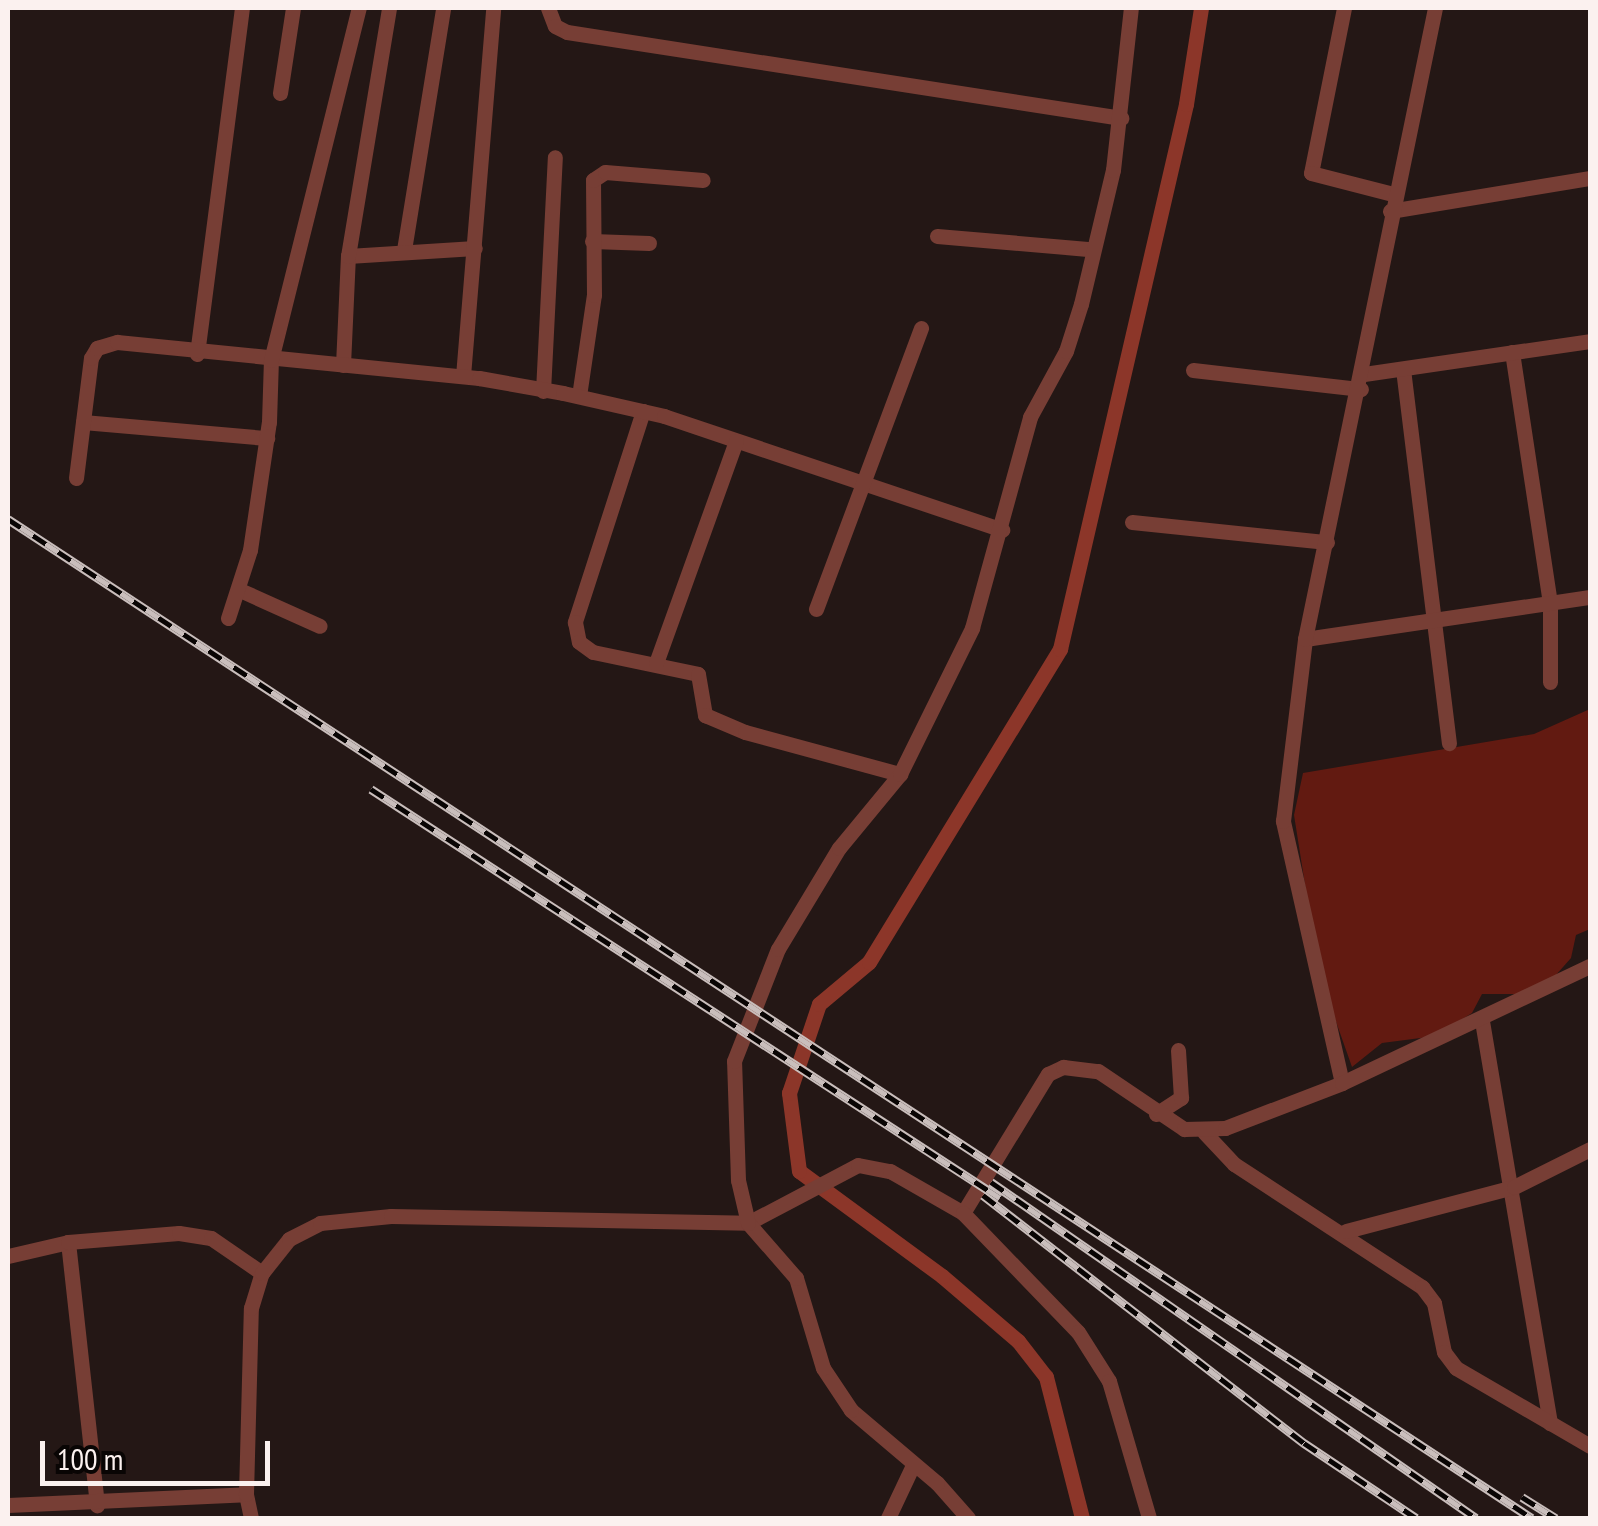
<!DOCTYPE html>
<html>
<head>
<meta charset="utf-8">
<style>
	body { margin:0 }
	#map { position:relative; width:1598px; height:1526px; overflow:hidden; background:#241715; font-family:"PT Sans Narrow",sans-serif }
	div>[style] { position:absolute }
	.green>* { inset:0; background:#621a11 }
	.canal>* { height:15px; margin:-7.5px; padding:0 7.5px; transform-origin:7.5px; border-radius:7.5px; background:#8c3629 }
	.minor>* { height:15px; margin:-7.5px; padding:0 7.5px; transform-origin:7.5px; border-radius:7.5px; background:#773e35 }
	.rail>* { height:9px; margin-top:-4.5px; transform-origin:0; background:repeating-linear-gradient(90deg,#090504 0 15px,#c9bebc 0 30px); box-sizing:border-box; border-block:2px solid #c9bebc }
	span { translate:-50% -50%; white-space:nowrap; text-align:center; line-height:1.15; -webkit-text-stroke:10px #090504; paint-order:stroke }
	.frame { position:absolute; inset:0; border:10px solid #fbf1ef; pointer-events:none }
	.scale { position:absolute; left:40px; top:1441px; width:230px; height:45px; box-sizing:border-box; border:5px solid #fbf1ef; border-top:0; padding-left:12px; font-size:30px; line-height:35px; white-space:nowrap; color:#fbf1ef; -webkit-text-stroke:8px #090504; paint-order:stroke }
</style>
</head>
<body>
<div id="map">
	<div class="green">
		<div style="clip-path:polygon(1590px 709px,1590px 929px,1576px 935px,1571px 958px,1548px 984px,1523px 994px,1482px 994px,1472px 1013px,1436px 1036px,1382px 1043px,1352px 1067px,1322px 982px,1306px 891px,1294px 815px,1303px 773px,1534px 734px)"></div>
	</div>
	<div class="canal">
		<div style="left:1082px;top:1518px;width:146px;rotate:-104.3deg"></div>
		<div style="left:1046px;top:1377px;width:46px;rotate:-127.9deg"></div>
		<div style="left:1018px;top:1341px;width:100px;rotate:-139.5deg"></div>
		<div style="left:942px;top:1276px;width:177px;rotate:-143.7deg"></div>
		<div style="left:799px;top:1171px;width:79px;rotate:-97.3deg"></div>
		<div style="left:789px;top:1093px;width:94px;rotate:-71.4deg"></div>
		<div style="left:819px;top:1004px;width:65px;rotate:-40deg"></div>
		<div style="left:869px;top:962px;width:367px;rotate:-58.6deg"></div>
		<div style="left:1060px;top:649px;width:559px;rotate:-76.98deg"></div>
		<div style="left:1186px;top:104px;width:97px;rotate:-81.1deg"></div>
	</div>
	<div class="minor">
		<div style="left:548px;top:8px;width:19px;rotate:69deg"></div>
		<div style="left:555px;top:26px;width:13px;rotate:27deg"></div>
		<div style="left:567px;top:32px;width:561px;rotate:8.82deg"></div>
		<div style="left:1344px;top:8px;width:168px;rotate:101.3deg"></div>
		<div style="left:1311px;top:173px;width:85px;rotate:14.4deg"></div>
		<div style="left:280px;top:93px;width:86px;rotate:-81.3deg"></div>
		<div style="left:1390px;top:211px;width:203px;rotate:-9.4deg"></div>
		<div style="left:937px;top:236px;width:154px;rotate:4.9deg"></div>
		<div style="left:592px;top:241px;width:57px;rotate:2deg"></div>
		<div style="left:404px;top:250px;width:245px;rotate:-80.8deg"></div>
		<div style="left:348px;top:256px;width:127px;rotate:-3.6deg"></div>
		<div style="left:1512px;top:352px;width:255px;rotate:81.4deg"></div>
		<div style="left:1550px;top:604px;width:78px;rotate:90deg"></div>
		<div style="left:197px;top:354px;width:349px;rotate:-82.6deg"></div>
		<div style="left:343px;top:365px;width:109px;rotate:-87.4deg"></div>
		<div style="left:348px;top:256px;width:251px;rotate:-80.6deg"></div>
		<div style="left:1403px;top:369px;width:377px;rotate:83deg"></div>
		<div style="left:1193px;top:370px;width:169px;rotate:6.5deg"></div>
		<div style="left:1364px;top:374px;width:228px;rotate:-8.3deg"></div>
		<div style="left:463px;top:376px;width:369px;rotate:-85.3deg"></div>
		<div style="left:543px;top:391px;width:234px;rotate:-87.1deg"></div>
		<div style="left:579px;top:396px;width:102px;rotate:-81.6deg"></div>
		<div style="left:594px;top:295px;width:115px;rotate:-90.5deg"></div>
		<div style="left:593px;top:180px;width:14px;rotate:-34deg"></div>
		<div style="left:605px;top:172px;width:98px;rotate:4.7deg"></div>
		<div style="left:643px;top:411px;width:222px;rotate:107.9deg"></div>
		<div style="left:575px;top:622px;width:20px;rotate:79deg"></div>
		<div style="left:579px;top:642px;width:17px;rotate:36deg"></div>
		<div style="left:593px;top:652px;width:107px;rotate:11.8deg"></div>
		<div style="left:698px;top:674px;width:42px;rotate:80.3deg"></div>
		<div style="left:705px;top:715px;width:43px;rotate:23deg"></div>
		<div style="left:745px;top:732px;width:161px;rotate:15.2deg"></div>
		<div style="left:83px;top:422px;width:185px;rotate:5deg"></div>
		<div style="left:76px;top:478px;width:121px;rotate:-82.9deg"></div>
		<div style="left:91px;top:358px;width:12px;rotate:-59deg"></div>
		<div style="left:97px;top:348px;width:21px;rotate:-17deg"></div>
		<div style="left:117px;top:342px;width:364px;rotate:5.7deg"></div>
		<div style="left:479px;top:378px;width:85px;rotate:10.1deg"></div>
		<div style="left:563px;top:393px;width:104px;rotate:12.8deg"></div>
		<div style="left:664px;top:416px;width:357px;rotate:18.6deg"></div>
		<div style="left:1132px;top:522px;width:196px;rotate:5.9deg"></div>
		<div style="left:242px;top:591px;width:85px;rotate:24.2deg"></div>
		<div style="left:816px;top:609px;width:300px;rotate:-69.5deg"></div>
		<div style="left:228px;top:618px;width:71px;rotate:-72.1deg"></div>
		<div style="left:250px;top:550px;width:129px;rotate:-81.6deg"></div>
		<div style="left:269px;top:422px;width:62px;rotate:-88.2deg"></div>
		<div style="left:271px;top:360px;width:363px;rotate:-76deg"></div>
		<div style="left:1305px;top:639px;width:288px;rotate:-8.4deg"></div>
		<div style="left:656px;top:663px;width:236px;rotate:-70.2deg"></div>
		<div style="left:1482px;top:1021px;width:408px;rotate:80.4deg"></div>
		<div style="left:1342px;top:1083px;width:269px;rotate:-102.7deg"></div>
		<div style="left:1283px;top:821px;width:183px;rotate:-83.1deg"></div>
		<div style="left:1305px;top:639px;width:644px;rotate:-78.36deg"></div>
		<div style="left:1156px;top:1114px;width:30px;rotate:-33deg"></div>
		<div style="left:1181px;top:1098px;width:48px;rotate:-93.6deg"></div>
		<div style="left:1204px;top:1132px;width:44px;rotate:46.8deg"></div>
		<div style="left:1234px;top:1164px;width:225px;rotate:33.2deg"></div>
		<div style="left:1422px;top:1287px;width:20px;rotate:53deg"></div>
		<div style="left:1434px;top:1303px;width:50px;rotate:78.5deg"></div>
		<div style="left:1444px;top:1352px;width:20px;rotate:53deg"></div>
		<div style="left:1456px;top:1368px;width:155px;rotate:30.2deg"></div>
		<div style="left:963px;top:1213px;width:163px;rotate:-58.6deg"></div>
		<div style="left:1048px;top:1074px;width:17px;rotate:-25deg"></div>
		<div style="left:1063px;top:1067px;width:35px;rotate:7deg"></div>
		<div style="left:1098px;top:1071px;width:104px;rotate:34deg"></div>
		<div style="left:1184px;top:1129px;width:41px;rotate:-1.4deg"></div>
		<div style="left:1225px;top:1128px;width:125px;rotate:-21deg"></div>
		<div style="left:1342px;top:1083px;width:274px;rotate:-25.3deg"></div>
		<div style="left:1346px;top:1231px;width:174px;rotate:-14.7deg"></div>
		<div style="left:1514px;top:1187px;width:85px;rotate:-26.6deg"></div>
		<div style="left:68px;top:1242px;width:265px;rotate:83.7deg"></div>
		<div style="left:8px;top:1256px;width:62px;rotate:-13.1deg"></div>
		<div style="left:68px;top:1242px;width:111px;rotate:-4.6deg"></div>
		<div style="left:179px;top:1233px;width:32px;rotate:9deg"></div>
		<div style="left:211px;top:1238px;width:62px;rotate:34.5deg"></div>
		<div style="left:8px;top:1505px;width:238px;rotate:-2.6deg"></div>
		<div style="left:251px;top:1518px;width:25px;rotate:-102deg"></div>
		<div style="left:246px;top:1494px;width:186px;rotate:-88.5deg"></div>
		<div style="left:251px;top:1308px;width:37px;rotate:-73deg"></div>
		<div style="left:262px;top:1273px;width:43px;rotate:-51.5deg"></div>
		<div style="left:289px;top:1239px;width:35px;rotate:-27deg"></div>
		<div style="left:320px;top:1223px;width:71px;rotate:-5.6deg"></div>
		<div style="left:391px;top:1216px;width:357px;rotate:1.1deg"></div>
		<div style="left:748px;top:1223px;width:124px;rotate:-27.8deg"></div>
		<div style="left:858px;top:1165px;width:33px;rotate:11deg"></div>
		<div style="left:890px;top:1171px;width:84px;rotate:29.9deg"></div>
		<div style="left:963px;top:1213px;width:165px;rotate:46deg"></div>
		<div style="left:1078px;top:1332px;width:58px;rotate:57.7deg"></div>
		<div style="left:1109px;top:1381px;width:143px;rotate:73.7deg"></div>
		<div style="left:888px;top:1518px;width:59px;rotate:-64.7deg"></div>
		<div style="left:968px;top:1518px;width:47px;rotate:-131.5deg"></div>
		<div style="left:937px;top:1483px;width:113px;rotate:-139.7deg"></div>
		<div style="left:851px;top:1410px;width:50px;rotate:-123.7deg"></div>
		<div style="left:823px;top:1368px;width:94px;rotate:-106.7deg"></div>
		<div style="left:796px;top:1278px;width:73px;rotate:-131.1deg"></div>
		<div style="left:748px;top:1223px;width:44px;rotate:-103.1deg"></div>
		<div style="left:738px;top:1180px;width:119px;rotate:-91.9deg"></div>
		<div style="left:734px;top:1061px;width:120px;rotate:-68.6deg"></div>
		<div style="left:778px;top:949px;width:118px;rotate:-58.9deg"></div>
		<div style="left:839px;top:848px;width:96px;rotate:-50.5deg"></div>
		<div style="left:900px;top:774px;width:163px;rotate:-63.7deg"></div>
		<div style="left:972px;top:628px;width:219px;rotate:-74.6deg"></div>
		<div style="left:1030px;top:417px;width:75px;rotate:-61.4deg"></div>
		<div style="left:1066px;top:351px;width:49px;rotate:-72.3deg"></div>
		<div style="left:1081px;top:304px;width:138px;rotate:-76.6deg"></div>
		<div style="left:1113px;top:170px;width:163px;rotate:-83.7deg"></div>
	</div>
	<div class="rail">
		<div style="left:8px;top:519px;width:1822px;rotate:33.25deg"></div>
		<div style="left:371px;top:789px;width:750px;rotate:33.03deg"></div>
		<div style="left:991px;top:1182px;width:590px;rotate:34.71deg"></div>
		<div style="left:983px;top:1195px;width:406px;rotate:37.7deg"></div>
		<div style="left:1304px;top:1443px;width:135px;rotate:33.8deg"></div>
		<div style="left:1522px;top:1497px;width:40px;rotate:32deg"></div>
	</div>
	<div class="frame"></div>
	<div class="scale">100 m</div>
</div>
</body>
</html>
